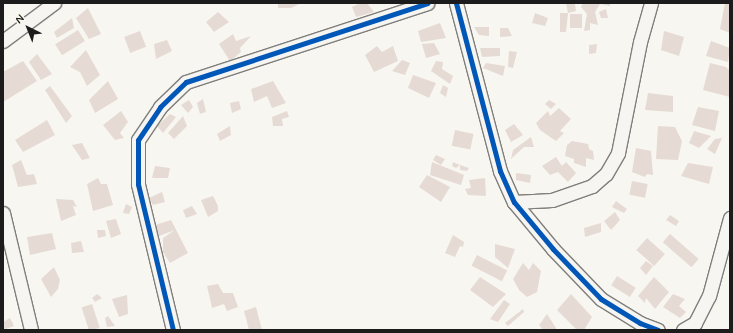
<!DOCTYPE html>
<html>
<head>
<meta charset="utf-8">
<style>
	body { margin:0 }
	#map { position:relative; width:733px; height:333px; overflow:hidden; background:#f8f6f0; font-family:Mynerve,sans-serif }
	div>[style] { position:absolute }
	.building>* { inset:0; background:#e6dad4; transform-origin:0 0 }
	.roads { filter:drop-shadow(1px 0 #7f7e7b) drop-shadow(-1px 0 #7f7e7b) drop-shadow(0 1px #7f7e7b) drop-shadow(0 -1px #7f7e7b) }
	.minor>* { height:13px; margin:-6.5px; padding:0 6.5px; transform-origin:6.5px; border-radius:6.5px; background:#f6f5f1 }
	.cycleway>* { height:5px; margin:-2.5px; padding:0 2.5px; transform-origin:2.5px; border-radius:2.5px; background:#0057b8 }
	span { translate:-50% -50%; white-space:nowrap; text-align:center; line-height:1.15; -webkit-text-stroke:3.5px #fbf7ec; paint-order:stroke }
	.frame { position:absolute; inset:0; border:4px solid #1c1c1c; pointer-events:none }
	.north { position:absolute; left:8px; top:8px; width:40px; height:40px; -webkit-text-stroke:3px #fbf7ec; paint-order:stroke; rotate:317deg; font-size:11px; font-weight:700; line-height:16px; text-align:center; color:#1c1c1c }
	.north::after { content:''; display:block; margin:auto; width:14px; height:18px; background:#1c1c1c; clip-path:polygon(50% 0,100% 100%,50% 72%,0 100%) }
</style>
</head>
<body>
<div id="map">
	<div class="building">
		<div style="clip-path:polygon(278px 3px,301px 3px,291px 8px,278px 8px)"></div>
		<div style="clip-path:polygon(360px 3px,367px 3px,374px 12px,356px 17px,352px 7px)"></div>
		<div style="clip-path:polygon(566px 3px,575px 4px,576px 11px,568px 13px)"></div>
		<div style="clip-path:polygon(583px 3px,610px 3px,610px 6px,600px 4px,595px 12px,598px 25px,590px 23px,590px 30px,584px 31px,587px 14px,581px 7px)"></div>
		<div style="clip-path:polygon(725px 3px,730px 3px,730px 33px,720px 29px)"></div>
		<div style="clip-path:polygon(88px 8px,101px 34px,89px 39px,76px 18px)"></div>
		<div style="clip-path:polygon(606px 9px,608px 18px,601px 18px,599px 12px)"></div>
		<div style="clip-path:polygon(218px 12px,229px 22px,214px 32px,206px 22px)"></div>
		<div style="clip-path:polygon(535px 13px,548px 18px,545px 26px,532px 23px)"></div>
		<div style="clip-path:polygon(560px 13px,568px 13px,566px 32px,560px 32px)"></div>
		<div style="left:582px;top:14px;width:14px;height:12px;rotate:90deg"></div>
		<div style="clip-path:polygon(72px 18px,74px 28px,57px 38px,54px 32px)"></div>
		<div style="clip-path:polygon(440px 23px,446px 38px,421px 42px,418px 31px)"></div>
		<div style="clip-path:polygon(474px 27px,489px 27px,489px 36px,479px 35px)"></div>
		<div style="clip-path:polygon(500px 28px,508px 28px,512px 36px,500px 37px)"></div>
		<div style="left:78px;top:30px;width:13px;height:27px;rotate:58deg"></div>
		<div style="left:140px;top:31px;width:17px;height:17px;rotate:69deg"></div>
		<div style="clip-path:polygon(664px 31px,684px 37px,679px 56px,661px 50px)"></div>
		<div style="clip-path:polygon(233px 34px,236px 41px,251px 36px,240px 48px,241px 52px,230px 61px,219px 44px)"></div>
		<div style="clip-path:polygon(167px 40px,172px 51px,156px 59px,154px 44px)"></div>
		<div style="clip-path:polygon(711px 41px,730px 48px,728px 62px,706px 56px)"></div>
		<div style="clip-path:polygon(434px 43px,440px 54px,426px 58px,422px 44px)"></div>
		<div style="clip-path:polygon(597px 44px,596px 53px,589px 54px,589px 45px)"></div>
		<div style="clip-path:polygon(377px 46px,382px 52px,393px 46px,398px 61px,374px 72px,365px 55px)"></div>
		<div style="clip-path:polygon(480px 48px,500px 48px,500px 56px,482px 57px)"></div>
		<div style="clip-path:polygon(86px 50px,100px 75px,87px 86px,80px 72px,70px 67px)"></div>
		<div style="clip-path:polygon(509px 51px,517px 52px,513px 68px,508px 67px)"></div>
		<div style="clip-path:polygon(37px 54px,52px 74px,41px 80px,29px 62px)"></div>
		<div style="clip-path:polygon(402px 60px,410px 63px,405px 75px,392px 71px)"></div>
		<div style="clip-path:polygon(23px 61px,37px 81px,3px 102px,3px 72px)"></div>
		<div style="clip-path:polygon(436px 61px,443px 62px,442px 69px,453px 76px,450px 84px,431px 71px)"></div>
		<div style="clip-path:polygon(486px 63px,505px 66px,503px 76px,483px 68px)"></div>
		<div style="clip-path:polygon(710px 63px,726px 67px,730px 71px,730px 97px,703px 90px)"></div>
		<div style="clip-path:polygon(413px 75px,436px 83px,429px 98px,408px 88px)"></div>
		<div style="clip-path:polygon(108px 81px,118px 99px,95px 113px,89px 100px)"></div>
		<div style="clip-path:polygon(273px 81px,286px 103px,272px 108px,267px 96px,254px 102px,251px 89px)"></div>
		<div style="clip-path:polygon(443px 85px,448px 88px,446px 97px,440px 93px)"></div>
		<div style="clip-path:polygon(50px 86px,72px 116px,66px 123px,45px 90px)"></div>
		<div style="clip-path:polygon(648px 93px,673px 96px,673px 112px,645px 110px)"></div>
		<div style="clip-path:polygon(203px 99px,206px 112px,200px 114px,197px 103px)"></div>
		<div style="clip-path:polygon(189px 100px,193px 107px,188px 113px,181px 105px)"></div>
		<div style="clip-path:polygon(549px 100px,556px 104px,551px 109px,545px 104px)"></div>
		<div style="clip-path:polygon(239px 101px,241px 109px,232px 113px,230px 103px)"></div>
		<div style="clip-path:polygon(698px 107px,719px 111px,715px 131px,692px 125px)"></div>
		<div style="clip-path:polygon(559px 108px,571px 119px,560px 131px,564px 133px,556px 141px,540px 130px,536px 123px,548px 111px,550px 116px)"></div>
		<div style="clip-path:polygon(121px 111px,128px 122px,120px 133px,124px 138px,115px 140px,103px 125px)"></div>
		<div style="clip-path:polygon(287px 111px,289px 117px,282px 119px,283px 126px,273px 126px,272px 117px)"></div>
		<div style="clip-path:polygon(170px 114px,176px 117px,163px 133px,157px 126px)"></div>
		<div style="clip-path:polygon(183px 116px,187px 126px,174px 139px,168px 133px)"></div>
		<div style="clip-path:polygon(47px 120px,55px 135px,23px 152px,15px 140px)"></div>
		<div style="clip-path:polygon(514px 124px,523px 135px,511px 142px,505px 130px)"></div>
		<div style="clip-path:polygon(230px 126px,231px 135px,220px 141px,217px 134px)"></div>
		<div style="clip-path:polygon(658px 126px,675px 127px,682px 141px,678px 160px,656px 159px)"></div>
		<div style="left:455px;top:130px;width:19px;height:16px;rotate:12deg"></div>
		<div style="clip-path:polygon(694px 131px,711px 136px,699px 148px,689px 143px)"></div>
		<div style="clip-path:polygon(531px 137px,534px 147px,524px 147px,511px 159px,513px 150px)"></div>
		<div style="clip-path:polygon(722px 138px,715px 154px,707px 149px,715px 139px)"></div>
		<div style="clip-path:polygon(572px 141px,588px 144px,589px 149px,593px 151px,594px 160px,586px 158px,586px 167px,574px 163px,574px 159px,565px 156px,567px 145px)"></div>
		<div style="clip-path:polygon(82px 143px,90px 158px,82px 160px,72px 145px)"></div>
		<div style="clip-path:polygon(636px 148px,651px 151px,653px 175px,647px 174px,645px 177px,632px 172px)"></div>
		<div style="clip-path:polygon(436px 155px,445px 159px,441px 165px,433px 160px)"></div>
		<div style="clip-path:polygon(556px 157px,562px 166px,566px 162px,576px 173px,568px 182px,558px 172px,550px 175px,542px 166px)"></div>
		<div style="clip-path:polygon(21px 160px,27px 175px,34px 174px,37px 184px,18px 187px,12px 165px)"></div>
		<div style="clip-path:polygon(432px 162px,464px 175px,461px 185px,430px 175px)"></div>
		<div style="clip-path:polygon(453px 162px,460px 165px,469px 168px,467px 171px,460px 170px,460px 165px,456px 168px,452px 166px)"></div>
		<div style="clip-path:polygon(688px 163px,713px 167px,709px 184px,681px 176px)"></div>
		<div style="clip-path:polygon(155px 166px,170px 168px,168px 178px,152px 178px)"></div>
		<div style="clip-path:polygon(516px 173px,531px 175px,530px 183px,516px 180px)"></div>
		<div style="clip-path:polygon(427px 175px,450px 187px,441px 202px,419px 187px)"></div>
		<div style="clip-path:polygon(98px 178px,101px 184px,107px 184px,113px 205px,93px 211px,87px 184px)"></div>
		<div style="clip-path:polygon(485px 178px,486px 196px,468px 195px,465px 189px,471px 188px,469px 180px)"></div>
		<div style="left:632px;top:181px;width:16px;height:14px;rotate:11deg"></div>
		<div style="clip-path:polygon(162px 192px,165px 202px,153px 205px,149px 198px)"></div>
		<div style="clip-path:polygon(213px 196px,218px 206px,218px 211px,208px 217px,201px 200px)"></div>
		<div style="clip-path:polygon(56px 199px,73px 200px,77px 207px,73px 206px,76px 215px,61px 221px)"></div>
		<div style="clip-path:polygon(616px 201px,627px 209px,624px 213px,612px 207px)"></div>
		<div style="clip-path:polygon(126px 204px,132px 207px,129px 214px,123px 213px)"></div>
		<div style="clip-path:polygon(192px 206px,197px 214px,186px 218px,183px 210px)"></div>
		<div style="clip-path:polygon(615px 212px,620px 220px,611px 230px,604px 221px)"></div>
		<div style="clip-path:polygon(670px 215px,679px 221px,676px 226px,666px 220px)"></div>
		<div style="clip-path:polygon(116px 219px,121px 234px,111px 238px,106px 221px)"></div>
		<div style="clip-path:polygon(171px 220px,188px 253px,170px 263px,163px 252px,163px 238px,175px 230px,159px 236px,155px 225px)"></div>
		<div style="clip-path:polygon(601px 223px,601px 232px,585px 237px,584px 228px)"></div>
		<div style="clip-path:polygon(97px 230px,105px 230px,106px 236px,98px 238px)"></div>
		<div style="clip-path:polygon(52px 233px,56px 249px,30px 255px,27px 237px)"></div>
		<div style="left:670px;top:234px;width:38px;height:11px;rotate:41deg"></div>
		<div style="clip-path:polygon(453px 235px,464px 242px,463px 247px,460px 246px,455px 257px,445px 253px)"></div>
		<div style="left:647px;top:238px;width:24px;height:16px;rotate:42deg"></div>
		<div style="clip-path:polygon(81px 241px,84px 252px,72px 253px,71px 243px)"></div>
		<div style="clip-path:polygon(495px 244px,515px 249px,508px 268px,495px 257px)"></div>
		<div style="left:477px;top:255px;width:34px;height:12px;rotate:27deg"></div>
		<div style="clip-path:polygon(646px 261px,653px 266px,646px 275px,640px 268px)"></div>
		<div style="clip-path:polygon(523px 263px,529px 270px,533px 263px,541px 271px,537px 292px,527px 297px,519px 290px,513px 279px)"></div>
		<div style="clip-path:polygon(54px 267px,60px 280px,58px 289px,51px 297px,41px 279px)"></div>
		<div style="left:617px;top:276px;width:22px;height:11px;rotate:32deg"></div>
		<div style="clip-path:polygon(480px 277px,506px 294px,493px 307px,470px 290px)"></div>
		<div style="clip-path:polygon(654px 277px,669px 292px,655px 309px,646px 298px,645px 303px,638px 296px)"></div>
		<div style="clip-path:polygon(218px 284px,223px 293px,233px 293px,238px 307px,227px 311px,224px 304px,212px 308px,207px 286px)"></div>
		<div style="clip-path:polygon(97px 294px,102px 298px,95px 302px,92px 298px)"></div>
		<div style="clip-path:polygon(571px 294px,592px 317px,584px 330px,577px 330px,557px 310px)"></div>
		<div style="clip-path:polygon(673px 294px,685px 299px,679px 306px,686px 312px,680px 318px,663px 307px)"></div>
		<div style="clip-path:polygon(127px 295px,128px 314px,119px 317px,112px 299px)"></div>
		<div style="clip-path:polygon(504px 300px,510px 304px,498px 322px,490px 319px)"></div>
		<div style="left:92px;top:304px;width:25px;height:11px;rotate:72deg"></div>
		<div style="clip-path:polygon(256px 307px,262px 330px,249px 330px,244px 311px)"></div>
		<div style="clip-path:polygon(523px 309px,524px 312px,508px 326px,505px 323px)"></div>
		<div style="clip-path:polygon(547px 314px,556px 328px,556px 330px,543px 330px,539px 325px)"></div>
		<div style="clip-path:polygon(108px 316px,115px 326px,107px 327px,105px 318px)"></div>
		<div style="clip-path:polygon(10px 318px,14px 326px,3px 330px,3px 322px)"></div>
	</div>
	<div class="roads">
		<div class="minor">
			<div style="left:456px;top:3px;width:174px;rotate:75.3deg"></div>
			<div style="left:500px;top:171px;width:34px;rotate:66deg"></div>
			<div style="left:514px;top:202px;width:61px;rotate:50.3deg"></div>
			<div style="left:553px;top:249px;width:69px;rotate:46.2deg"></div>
			<div style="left:601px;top:299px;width:46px;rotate:31.6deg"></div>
			<div style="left:640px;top:323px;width:19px;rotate:21deg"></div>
			<div style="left:3px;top:41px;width:64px;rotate:-36.7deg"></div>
			<div style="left:514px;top:202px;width:38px;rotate:-3deg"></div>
			<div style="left:552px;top:200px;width:42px;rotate:-19.3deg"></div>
			<div style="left:592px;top:186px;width:18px;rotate:-41deg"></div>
			<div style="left:606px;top:174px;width:24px;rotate:-60deg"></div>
			<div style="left:618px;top:153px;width:113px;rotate:-78.8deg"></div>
			<div style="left:640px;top:42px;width:41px;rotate:-74.2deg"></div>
			<div style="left:3px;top:213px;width:120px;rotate:76.5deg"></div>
			<div style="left:173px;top:330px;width:150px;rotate:-103.5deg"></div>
			<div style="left:138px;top:184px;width:44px;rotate:-90deg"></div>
			<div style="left:138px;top:140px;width:40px;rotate:-56deg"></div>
			<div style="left:160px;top:107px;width:36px;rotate:-44deg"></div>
			<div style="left:186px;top:82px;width:254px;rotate:-18.1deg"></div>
			<div style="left:683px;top:330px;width:14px;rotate:-30deg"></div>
			<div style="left:695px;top:323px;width:30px;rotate:-63deg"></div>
			<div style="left:709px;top:296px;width:81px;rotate:-74.9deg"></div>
		</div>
	</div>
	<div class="cycleway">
		<div style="left:456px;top:3px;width:174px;rotate:75.3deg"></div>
		<div style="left:500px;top:171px;width:34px;rotate:66deg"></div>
		<div style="left:514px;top:202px;width:61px;rotate:50.3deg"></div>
		<div style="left:553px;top:249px;width:69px;rotate:46.2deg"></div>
		<div style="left:601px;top:299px;width:46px;rotate:31.6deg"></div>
		<div style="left:640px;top:323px;width:19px;rotate:21deg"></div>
		<div style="left:173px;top:330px;width:150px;rotate:-103.5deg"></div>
		<div style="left:138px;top:184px;width:44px;rotate:-90deg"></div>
		<div style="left:138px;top:140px;width:40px;rotate:-56deg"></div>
		<div style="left:160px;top:107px;width:36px;rotate:-44deg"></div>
		<div style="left:186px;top:82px;width:254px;rotate:-18.1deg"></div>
	</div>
	<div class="frame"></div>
	<div class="north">N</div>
</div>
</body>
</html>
